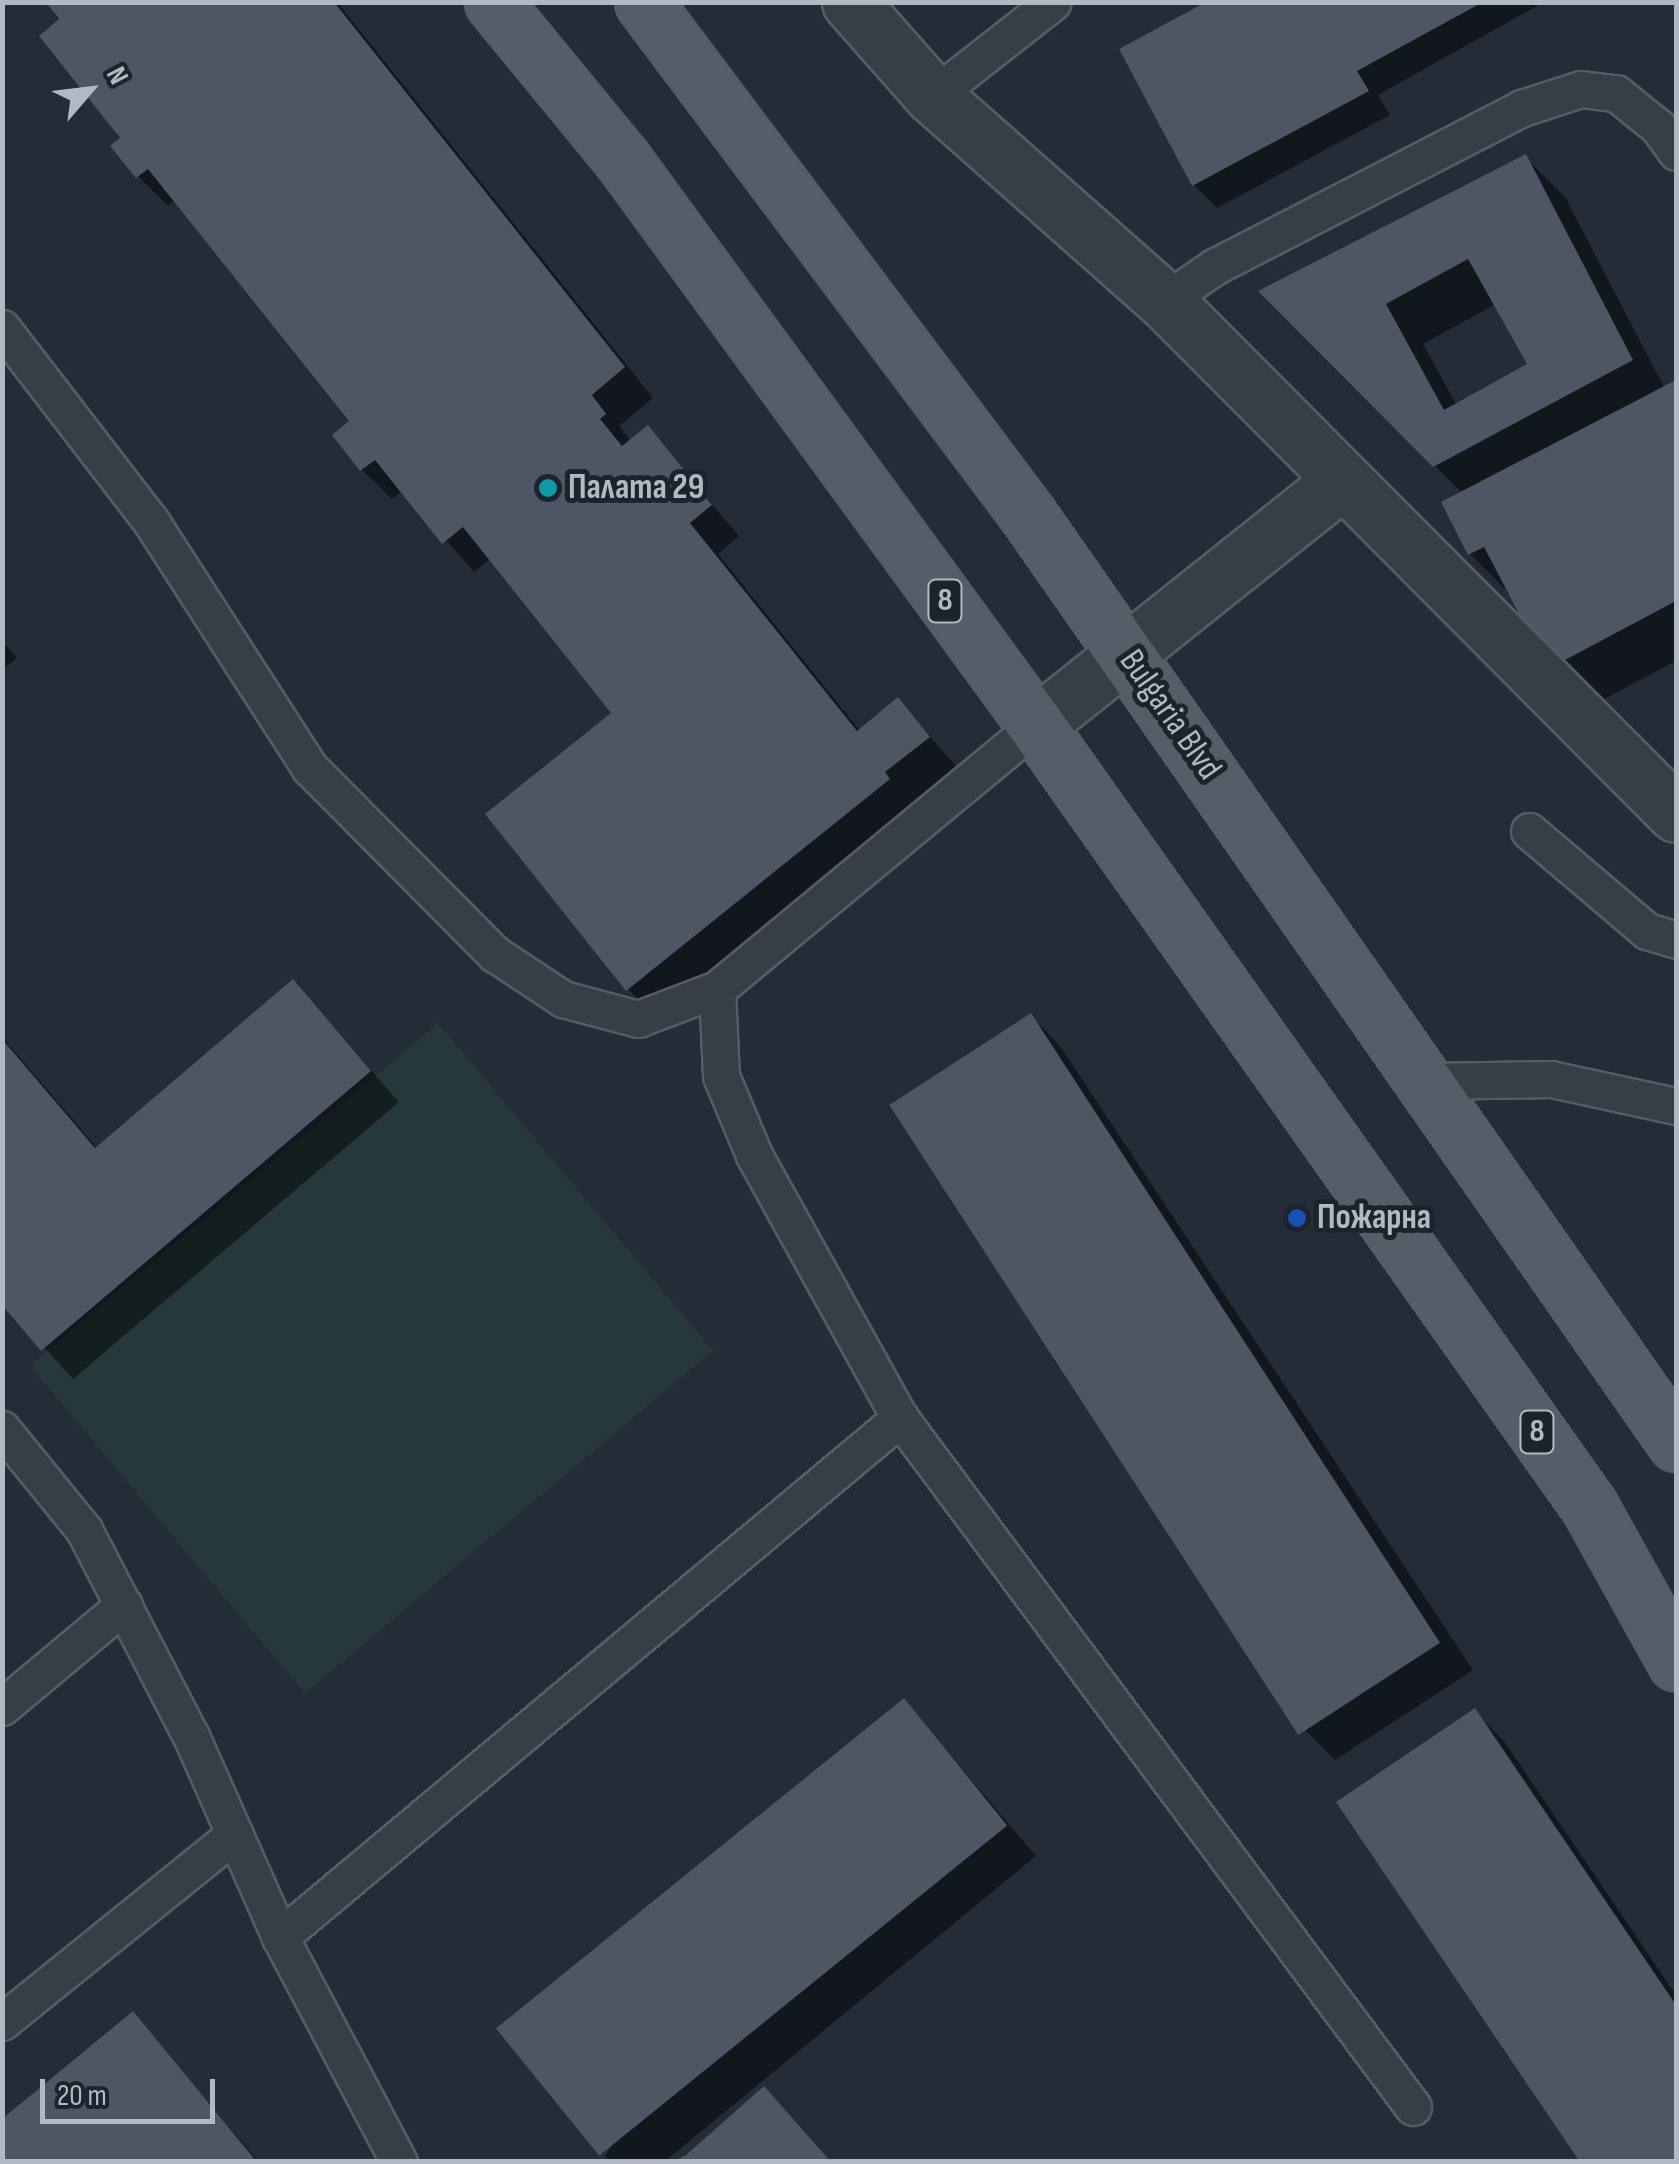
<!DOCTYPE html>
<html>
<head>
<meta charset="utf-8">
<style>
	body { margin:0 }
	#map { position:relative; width:1679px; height:2164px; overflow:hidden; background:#232c38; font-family:"Sofia Sans Condensed",sans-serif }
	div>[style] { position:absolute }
	.green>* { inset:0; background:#26393a; transform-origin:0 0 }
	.shadow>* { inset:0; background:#0007 }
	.building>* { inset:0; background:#4c5664; transform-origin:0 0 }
	.roads { filter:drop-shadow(2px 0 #555c66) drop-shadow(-2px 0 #555c66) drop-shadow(0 2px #555c66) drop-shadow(0 -2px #555c66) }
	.service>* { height:35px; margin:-17.5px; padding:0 17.5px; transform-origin:17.5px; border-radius:17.5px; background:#373e48 }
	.minor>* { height:55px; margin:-27.5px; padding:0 27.5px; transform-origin:27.5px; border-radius:27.5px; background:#373e48 }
	.primary>* { height:55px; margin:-27.5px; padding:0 27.5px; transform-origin:27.5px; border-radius:27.5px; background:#555d68 }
	.dots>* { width:28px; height:28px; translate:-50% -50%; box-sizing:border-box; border:5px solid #1c232d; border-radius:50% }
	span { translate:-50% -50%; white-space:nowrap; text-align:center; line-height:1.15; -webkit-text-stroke:10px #1c232d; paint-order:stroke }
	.shield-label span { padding:2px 8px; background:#1c232d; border:2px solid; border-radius:8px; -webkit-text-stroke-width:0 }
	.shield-label { font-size:32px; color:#b2b9c5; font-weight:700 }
	.poi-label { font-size:35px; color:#b2b9c5; font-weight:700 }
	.left { translate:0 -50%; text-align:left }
	.street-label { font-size:35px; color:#b2b9c5 }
	.frame { position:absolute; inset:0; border:5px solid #b2b9c5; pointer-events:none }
	.north { position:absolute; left:40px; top:40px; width:100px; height:100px; -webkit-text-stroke:8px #1c232d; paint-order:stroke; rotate:62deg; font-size:28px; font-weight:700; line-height:40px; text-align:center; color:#b2b9c5 }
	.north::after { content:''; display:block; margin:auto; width:35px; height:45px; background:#b2b9c5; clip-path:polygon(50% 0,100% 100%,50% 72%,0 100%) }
	.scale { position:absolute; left:40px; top:2079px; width:175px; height:45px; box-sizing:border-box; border:5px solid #b2b9c5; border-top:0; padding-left:12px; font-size:30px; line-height:35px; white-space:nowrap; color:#b2b9c5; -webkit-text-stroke:8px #1c232d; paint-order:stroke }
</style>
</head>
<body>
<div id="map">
	<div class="green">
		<div style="left:438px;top:1023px;width:428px;height:533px;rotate:50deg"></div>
	</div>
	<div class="shadow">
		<div style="clip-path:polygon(49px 2px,337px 2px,653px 398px,619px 426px,632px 442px,648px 428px,739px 536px,718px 554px,860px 731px,898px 701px,957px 767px,913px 802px,918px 810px,658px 1019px,628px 989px,615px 714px,491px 558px,474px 572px,403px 491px,392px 499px,362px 470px,335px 435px,352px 422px,175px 199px,168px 206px,138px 176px)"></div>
		<div style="clip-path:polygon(1211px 2px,1544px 2px,1378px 95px,1390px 115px,1217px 208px,1194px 185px)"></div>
		<div style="clip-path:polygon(evenodd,1525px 157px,1565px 197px,1665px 389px,1676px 383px,1676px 661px,1589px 707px,1509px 593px,1470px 554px,1463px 494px,1262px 292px,1525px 157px,1496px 304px,1530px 365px,1457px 406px,1423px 344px,1496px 304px)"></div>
		<div style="clip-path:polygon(2px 641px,17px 658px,2px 670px)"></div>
		<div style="clip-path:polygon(293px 982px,399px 1102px,73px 1379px,2px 1301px,2px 1037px,98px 1149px)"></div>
		<div style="clip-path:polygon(1031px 1016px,1060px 1046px,1473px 1670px,1335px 1760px,1306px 1731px)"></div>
		<div style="clip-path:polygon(904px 1701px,1036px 1856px,664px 2162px,610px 2162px,605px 2156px)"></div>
		<div style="clip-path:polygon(1474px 1711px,1504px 1741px,1676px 1995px,1676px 2162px,1583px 2162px)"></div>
		<div style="clip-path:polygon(133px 2015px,259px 2162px,2px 2162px)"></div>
	</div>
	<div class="building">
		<div style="clip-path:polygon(46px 2px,334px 2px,625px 367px,592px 395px,606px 414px,600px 419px,622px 446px,648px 425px,712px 505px,690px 523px,857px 731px,898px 697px,930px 737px,885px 772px,890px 779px,626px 991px,485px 814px,611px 713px,463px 527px,442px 544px,375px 460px,360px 471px,332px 435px,349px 421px,148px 169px,136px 178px,110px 146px,120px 138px,39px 36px,59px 19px)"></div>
		<div style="clip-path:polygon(1206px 2px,1483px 2px,1357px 71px,1369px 91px,1192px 186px,1119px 49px)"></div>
		<div style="clip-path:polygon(evenodd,1526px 154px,1633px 360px,1433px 467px,1258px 291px,1526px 154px,1468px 259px,1527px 364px,1444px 410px,1386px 304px,1468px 259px)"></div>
		<div style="clip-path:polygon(1676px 380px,1676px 601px,1548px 669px,1484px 547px,1468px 555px,1441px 502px)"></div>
		<div style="clip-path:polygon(293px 979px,371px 1071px,41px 1351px,2px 1305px,2px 1039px,95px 1148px)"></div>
		<div style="left:1031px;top:1013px;width:751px;height:169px;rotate:57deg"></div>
		<div style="left:904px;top:1698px;width:164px;height:525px;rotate:51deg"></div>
		<div style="clip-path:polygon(1475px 1708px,1676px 2005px,1676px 2162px,1580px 2162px,1336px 1802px)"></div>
		<div style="clip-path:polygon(133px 2011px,257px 2162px,2px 2162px,2px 2119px)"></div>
		<div style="clip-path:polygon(764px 2086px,831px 2162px,672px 2162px,686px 2155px)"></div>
	</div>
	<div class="roads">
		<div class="service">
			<div style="left:933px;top:96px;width:152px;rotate:-38.1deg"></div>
			<div style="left:1165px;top:301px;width:60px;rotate:-34.8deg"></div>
			<div style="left:1214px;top:267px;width:347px;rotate:-27.3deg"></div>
			<div style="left:1522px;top:108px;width:62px;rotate:-17.9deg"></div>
			<div style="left:1581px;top:89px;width:35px;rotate:7deg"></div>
			<div style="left:1616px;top:93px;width:54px;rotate:39deg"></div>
			<div style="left:1658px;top:127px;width:31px;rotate:54deg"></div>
			<div style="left:2px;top:328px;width:242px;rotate:52.4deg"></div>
			<div style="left:150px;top:520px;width:294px;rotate:57.2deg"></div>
			<div style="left:309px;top:767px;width:264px;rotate:45.2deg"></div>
			<div style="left:495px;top:954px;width:82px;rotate:33.5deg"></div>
			<div style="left:563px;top:999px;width:78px;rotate:14.9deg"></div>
			<div style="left:638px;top:1019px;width:85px;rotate:-20.8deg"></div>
			<div style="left:717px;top:989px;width:414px;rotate:-39.6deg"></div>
			<div style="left:1529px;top:831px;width:155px;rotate:40.3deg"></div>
			<div style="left:1647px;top:931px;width:30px;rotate:17deg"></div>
			<div style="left:717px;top:989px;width:87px;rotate:87.4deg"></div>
			<div style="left:721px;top:1076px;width:86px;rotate:67.3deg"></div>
			<div style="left:754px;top:1155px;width:301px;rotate:61deg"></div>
			<div style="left:900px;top:1418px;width:859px;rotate:53.33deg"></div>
			<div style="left:1426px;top:1081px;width:125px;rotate:-0.9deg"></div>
			<div style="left:1551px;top:1079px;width:128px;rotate:12.2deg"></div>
			<div style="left:2px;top:1429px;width:130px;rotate:50.9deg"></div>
			<div style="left:84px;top:1530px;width:232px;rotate:62.6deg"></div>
			<div style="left:191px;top:1736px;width:220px;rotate:66.1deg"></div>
			<div style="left:2px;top:1707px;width:159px;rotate:-39.9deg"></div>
			<div style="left:2px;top:2022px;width:299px;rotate:-38.9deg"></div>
			<div style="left:399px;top:2162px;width:255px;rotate:-117.9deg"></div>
			<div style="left:280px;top:1937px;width:809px;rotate:-39.93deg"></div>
		</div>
		<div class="minor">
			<div style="left:850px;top:2px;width:125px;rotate:48.6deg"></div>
			<div style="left:933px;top:96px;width:310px;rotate:41.5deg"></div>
			<div style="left:1165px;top:301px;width:724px;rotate:45.11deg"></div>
			<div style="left:1036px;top:725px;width:389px;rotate:-38.6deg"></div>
		</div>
		<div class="primary">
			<div style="left:493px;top:2px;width:203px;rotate:50.6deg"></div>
			<div style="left:622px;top:159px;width:701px;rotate:53.82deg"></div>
			<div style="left:1036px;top:725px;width:957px;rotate:54.7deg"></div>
			<div style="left:1589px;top:1506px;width:179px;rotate:60.9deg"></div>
			<div style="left:643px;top:2px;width:641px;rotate:53.11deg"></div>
			<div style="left:1028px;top:515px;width:1132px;rotate:55.07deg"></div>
		</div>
	</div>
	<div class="dots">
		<div style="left:548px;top:488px;background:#0f9aa8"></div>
		<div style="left:1297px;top:1218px;background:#1a4fb4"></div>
	</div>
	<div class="shield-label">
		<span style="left:945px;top:601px">8</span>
		<span style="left:1537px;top:1432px">8</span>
	</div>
	<div class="poi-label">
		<span class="left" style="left:568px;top:488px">Палата 29</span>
		<span class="left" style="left:1317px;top:1218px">Пожарна</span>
	</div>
	<div class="street-label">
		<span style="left:1170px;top:715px;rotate:55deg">Bulgaria Blvd</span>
	</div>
	<div class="frame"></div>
	<div class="north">N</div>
	<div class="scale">20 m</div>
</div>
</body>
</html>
